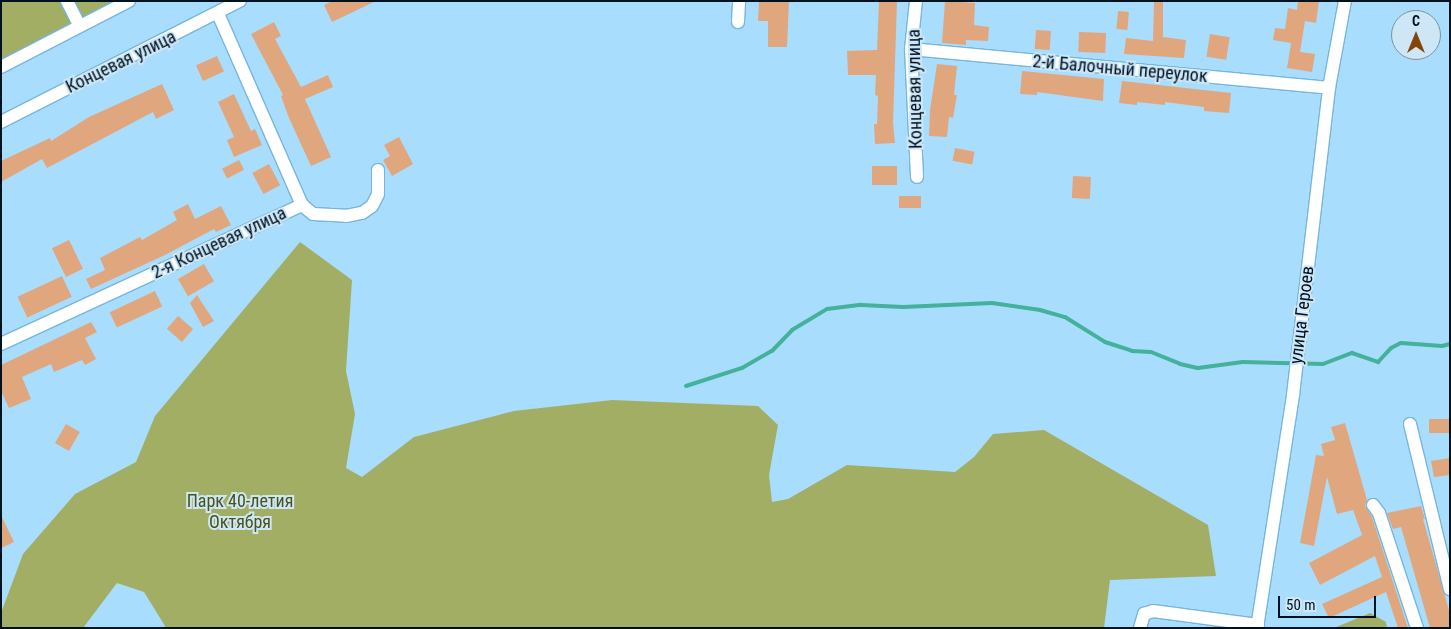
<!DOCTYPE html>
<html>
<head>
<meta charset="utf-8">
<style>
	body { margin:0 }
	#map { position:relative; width:1451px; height:629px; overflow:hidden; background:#a9ddfe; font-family:"Roboto Condensed",sans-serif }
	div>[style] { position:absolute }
	.green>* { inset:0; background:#a3ae65 }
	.stream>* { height:4px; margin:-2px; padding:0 2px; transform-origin:2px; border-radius:2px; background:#44b19a }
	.building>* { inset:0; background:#e0a67e; transform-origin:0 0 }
	.roads { filter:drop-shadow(1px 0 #75b6dd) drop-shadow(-1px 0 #75b6dd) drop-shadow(0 1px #75b6dd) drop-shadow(0 -1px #75b6dd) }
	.minor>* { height:12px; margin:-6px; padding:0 6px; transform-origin:6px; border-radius:6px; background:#fff }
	span { translate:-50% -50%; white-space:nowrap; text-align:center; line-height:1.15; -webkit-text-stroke:4px #cde7f7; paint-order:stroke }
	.street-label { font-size:18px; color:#00111f }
	.park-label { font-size:18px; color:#4b5217 }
	.frame { position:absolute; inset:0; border:2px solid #00111f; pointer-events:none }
	.north { position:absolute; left:1391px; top:10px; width:50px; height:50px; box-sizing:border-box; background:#cde7f7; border:1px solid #7b91a1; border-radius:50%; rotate:0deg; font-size:14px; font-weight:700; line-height:20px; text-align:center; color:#00111f }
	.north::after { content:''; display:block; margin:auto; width:18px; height:22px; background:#844508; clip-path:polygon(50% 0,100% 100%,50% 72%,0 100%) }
	.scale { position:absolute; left:1278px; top:596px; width:98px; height:22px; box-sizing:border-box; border:2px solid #00111f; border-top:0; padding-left:6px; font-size:15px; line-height:18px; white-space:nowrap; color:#00111f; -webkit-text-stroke:4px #cde7f7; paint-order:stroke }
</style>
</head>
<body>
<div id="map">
	<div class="green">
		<div style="clip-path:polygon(1px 1px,129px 1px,1px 67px)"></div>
		<div style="clip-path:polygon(300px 242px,352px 280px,346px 371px,355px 414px,346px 468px,362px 477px,414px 437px,514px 411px,612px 400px,758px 406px,778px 425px,769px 475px,772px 502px,788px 499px,847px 465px,955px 472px,974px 457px,993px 434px,1044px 430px,1208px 525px,1216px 576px,1110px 580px,1104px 628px,164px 628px,165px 626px,144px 592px,117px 583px,83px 628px,1px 628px,1px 613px,23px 554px,75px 494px,136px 462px,155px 416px)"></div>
		<div style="clip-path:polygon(1370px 613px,1386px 622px,1387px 628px,1334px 628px)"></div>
	</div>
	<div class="stream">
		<div style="left:686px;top:386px;width:59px;rotate:-17.8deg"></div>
		<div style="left:742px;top:368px;width:34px;rotate:-30deg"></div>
		<div style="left:772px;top:351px;width:29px;rotate:-46deg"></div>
		<div style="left:792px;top:330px;width:41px;rotate:-31deg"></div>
		<div style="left:827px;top:309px;width:34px;rotate:-7deg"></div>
		<div style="left:861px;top:305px;width:42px;rotate:2.7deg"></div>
		<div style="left:903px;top:307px;width:89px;rotate:-2.6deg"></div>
		<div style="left:992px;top:303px;width:49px;rotate:8.3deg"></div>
		<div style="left:1040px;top:310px;width:26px;rotate:16deg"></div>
		<div style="left:1065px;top:317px;width:47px;rotate:32deg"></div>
		<div style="left:1105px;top:342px;width:28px;rotate:18deg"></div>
		<div style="left:1132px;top:351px;width:19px;rotate:3deg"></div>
		<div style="left:1151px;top:352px;width:31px;rotate:22deg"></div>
		<div style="left:1180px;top:364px;width:18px;rotate:13deg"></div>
		<div style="left:1198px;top:368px;width:45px;rotate:-7.6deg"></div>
		<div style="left:1243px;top:362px;width:80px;rotate:1.4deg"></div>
		<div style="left:1323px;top:364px;width:31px;rotate:-21deg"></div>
		<div style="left:1352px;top:353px;width:28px;rotate:19deg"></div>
		<div style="left:1378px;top:362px;width:19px;rotate:-47deg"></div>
		<div style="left:1391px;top:348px;width:11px;rotate:-27deg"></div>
		<div style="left:1401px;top:343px;width:41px;rotate:4.2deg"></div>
		<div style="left:1442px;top:346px;width:8px;rotate:-14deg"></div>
	</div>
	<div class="building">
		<div style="clip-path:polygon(332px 1px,376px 1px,332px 22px,324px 5px)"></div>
		<div style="clip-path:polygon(759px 1px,789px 1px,787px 47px,768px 47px,768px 21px,758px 21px)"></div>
		<div style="clip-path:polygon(879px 1px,897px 1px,893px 123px,895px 143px,875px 144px,874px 124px,877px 124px,878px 96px,875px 95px,876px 75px,848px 75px,847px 51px,877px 50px)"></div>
		<div style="clip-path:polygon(945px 1px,975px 3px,974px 25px,989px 27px,988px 41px,966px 40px,966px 45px,942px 43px)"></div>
		<div style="clip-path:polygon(1298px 1px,1319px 1px,1316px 23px,1305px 21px,1300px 52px,1315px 54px,1312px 72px,1287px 68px,1291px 43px,1273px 40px,1275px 28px,1285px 29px,1288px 8px,1297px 10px)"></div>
		<div style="clip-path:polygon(1154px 2px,1163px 2px,1163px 37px,1186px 40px,1184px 58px,1124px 54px,1126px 38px,1153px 41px)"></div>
		<div style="left:1118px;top:11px;width:11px;height:18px;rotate:5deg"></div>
		<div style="clip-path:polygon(274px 22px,281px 36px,275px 39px,301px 87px,328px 75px,333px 87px,305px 99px,331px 157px,311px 166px,289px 118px,281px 96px,283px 95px,251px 34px)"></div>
		<div style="left:1036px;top:30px;width:15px;height:19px;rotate:4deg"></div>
		<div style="left:1079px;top:32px;width:27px;height:20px;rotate:2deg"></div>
		<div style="left:1210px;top:34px;width:20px;height:23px;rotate:9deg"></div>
		<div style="left:217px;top:56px;width:17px;height:23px;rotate:66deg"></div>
		<div style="clip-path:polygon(937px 64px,957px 66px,954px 95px,957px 95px,953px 118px,949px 117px,947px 137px,929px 136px,930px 110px)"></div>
		<div style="clip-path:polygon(1022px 71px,1104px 79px,1103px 101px,1037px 92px,1037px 95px,1020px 94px)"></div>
		<div style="clip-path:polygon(1122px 81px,1231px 93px,1229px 113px,1204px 111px,1204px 107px,1165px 102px,1165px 105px,1137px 102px,1137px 105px,1119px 103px)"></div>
		<div style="clip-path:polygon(162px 84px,174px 110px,156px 119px,153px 112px,47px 168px,42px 159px,1px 182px,1px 161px,50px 138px,51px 141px,89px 117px)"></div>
		<div style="clip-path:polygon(234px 94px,251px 131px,255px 129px,262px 145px,234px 157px,227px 140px,234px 137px,218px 102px)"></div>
		<div style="clip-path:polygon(399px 137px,413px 164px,392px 176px,383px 160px,390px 156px,384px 145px)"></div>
		<div style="left:955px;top:148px;width:20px;height:13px;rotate:11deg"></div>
		<div style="left:239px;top:160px;width:11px;height:19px;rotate:63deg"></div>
		<div style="left:269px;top:164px;width:24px;height:19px;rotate:62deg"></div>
		<div style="left:872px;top:166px;width:25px;height:19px"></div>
		<div style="left:1073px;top:176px;width:18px;height:22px;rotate:3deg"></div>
		<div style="left:921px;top:196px;width:12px;height:22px;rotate:90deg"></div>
		<div style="clip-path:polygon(188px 204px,195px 219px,221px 206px,231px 225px,216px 232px,214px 229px,165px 255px,91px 289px,86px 279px,105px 270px,100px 258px,140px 237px,142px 240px,177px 220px,173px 212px)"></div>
		<div style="left:69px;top:240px;width:32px;height:19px;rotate:64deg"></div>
		<div style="left:204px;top:264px;width:20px;height:30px;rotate:60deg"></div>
		<div style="left:62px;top:276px;width:23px;height:49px;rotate:65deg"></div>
		<div style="left:155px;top:291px;width:17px;height:50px;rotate:65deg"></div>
		<div style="clip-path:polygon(197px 295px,214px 321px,203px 327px,190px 303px)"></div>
		<div style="left:178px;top:316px;width:20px;height:17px;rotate:41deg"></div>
		<div style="clip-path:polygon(91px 322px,97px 332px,85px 338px,96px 359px,85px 365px,82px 360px,54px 372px,51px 364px,22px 377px,31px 399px,9px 408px,1px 391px,1px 365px)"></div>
		<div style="left:1450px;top:419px;width:14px;height:21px;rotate:90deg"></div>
		<div style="clip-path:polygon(1345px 423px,1367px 500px,1365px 506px,1372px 517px,1408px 628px,1398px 628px,1386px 592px,1329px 618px,1322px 604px,1382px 577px,1375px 556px,1320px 585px,1309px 563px,1362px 535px,1353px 510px,1337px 514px,1327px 477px,1314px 546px,1300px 543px,1316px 455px,1324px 456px,1321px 444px,1335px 440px,1331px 427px)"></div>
		<div style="left:66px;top:424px;width:16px;height:22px;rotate:30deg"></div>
		<div style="clip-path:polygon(1450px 458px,1450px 475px,1434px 477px,1431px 461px)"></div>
		<div style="clip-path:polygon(1421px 506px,1425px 519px,1423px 519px,1450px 614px,1450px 628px,1430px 628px,1401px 527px,1393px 529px,1387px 513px)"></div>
		<div style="clip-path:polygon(1px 515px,14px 542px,1px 548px)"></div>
	</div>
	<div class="roads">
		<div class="minor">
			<div style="left:67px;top:1px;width:28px;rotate:63deg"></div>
			<div style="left:916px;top:1px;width:48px;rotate:95.9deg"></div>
			<div style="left:911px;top:49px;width:128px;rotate:87.3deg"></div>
			<div style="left:738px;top:22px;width:21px;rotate:-87deg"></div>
			<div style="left:911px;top:49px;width:420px;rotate:5.3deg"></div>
			<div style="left:1px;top:67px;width:144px;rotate:-27.3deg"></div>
			<div style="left:1px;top:122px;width:268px;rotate:-26.9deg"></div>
			<div style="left:302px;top:205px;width:14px;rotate:39deg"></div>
			<div style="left:313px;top:214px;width:33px;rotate:3deg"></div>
			<div style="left:346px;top:216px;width:16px;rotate:-11deg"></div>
			<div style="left:362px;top:213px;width:12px;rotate:-35deg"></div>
			<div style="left:372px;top:206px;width:13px;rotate:-63deg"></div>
			<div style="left:378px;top:194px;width:24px;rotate:-90deg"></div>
			<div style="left:1px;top:344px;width:332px;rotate:-24.8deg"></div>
			<div style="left:302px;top:205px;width:209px;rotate:-113.7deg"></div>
			<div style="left:1410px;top:424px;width:170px;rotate:76.4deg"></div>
			<div style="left:1373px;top:505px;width:10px;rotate:53deg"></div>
			<div style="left:1379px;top:513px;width:121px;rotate:71.7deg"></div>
			<div style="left:1140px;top:628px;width:15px;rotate:-74deg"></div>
			<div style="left:1144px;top:614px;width:9px;rotate:-18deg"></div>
			<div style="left:1153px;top:611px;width:106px;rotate:7.6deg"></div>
			<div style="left:1257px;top:628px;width:236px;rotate:-81.2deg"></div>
			<div style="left:1293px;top:395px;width:309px;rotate:-83.3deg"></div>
			<div style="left:1329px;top:88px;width:88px;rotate:-79.6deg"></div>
		</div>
	</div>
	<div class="street-label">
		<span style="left:121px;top:62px;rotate:-26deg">Концевая улица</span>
		<span style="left:1120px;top:69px;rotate:5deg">2-й Балочный переулок</span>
		<span style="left:915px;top:89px;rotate:-91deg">Концевая улица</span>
		<span style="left:219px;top:243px;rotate:-25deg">2-я Концевая улица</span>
		<span style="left:1302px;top:315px;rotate:-83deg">улица Героев</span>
	</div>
	<div class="park-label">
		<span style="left:240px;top:512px">Парк 40-летия<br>Октября</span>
	</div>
	<div class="frame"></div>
	<div class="north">С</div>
	<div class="scale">50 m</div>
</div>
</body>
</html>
